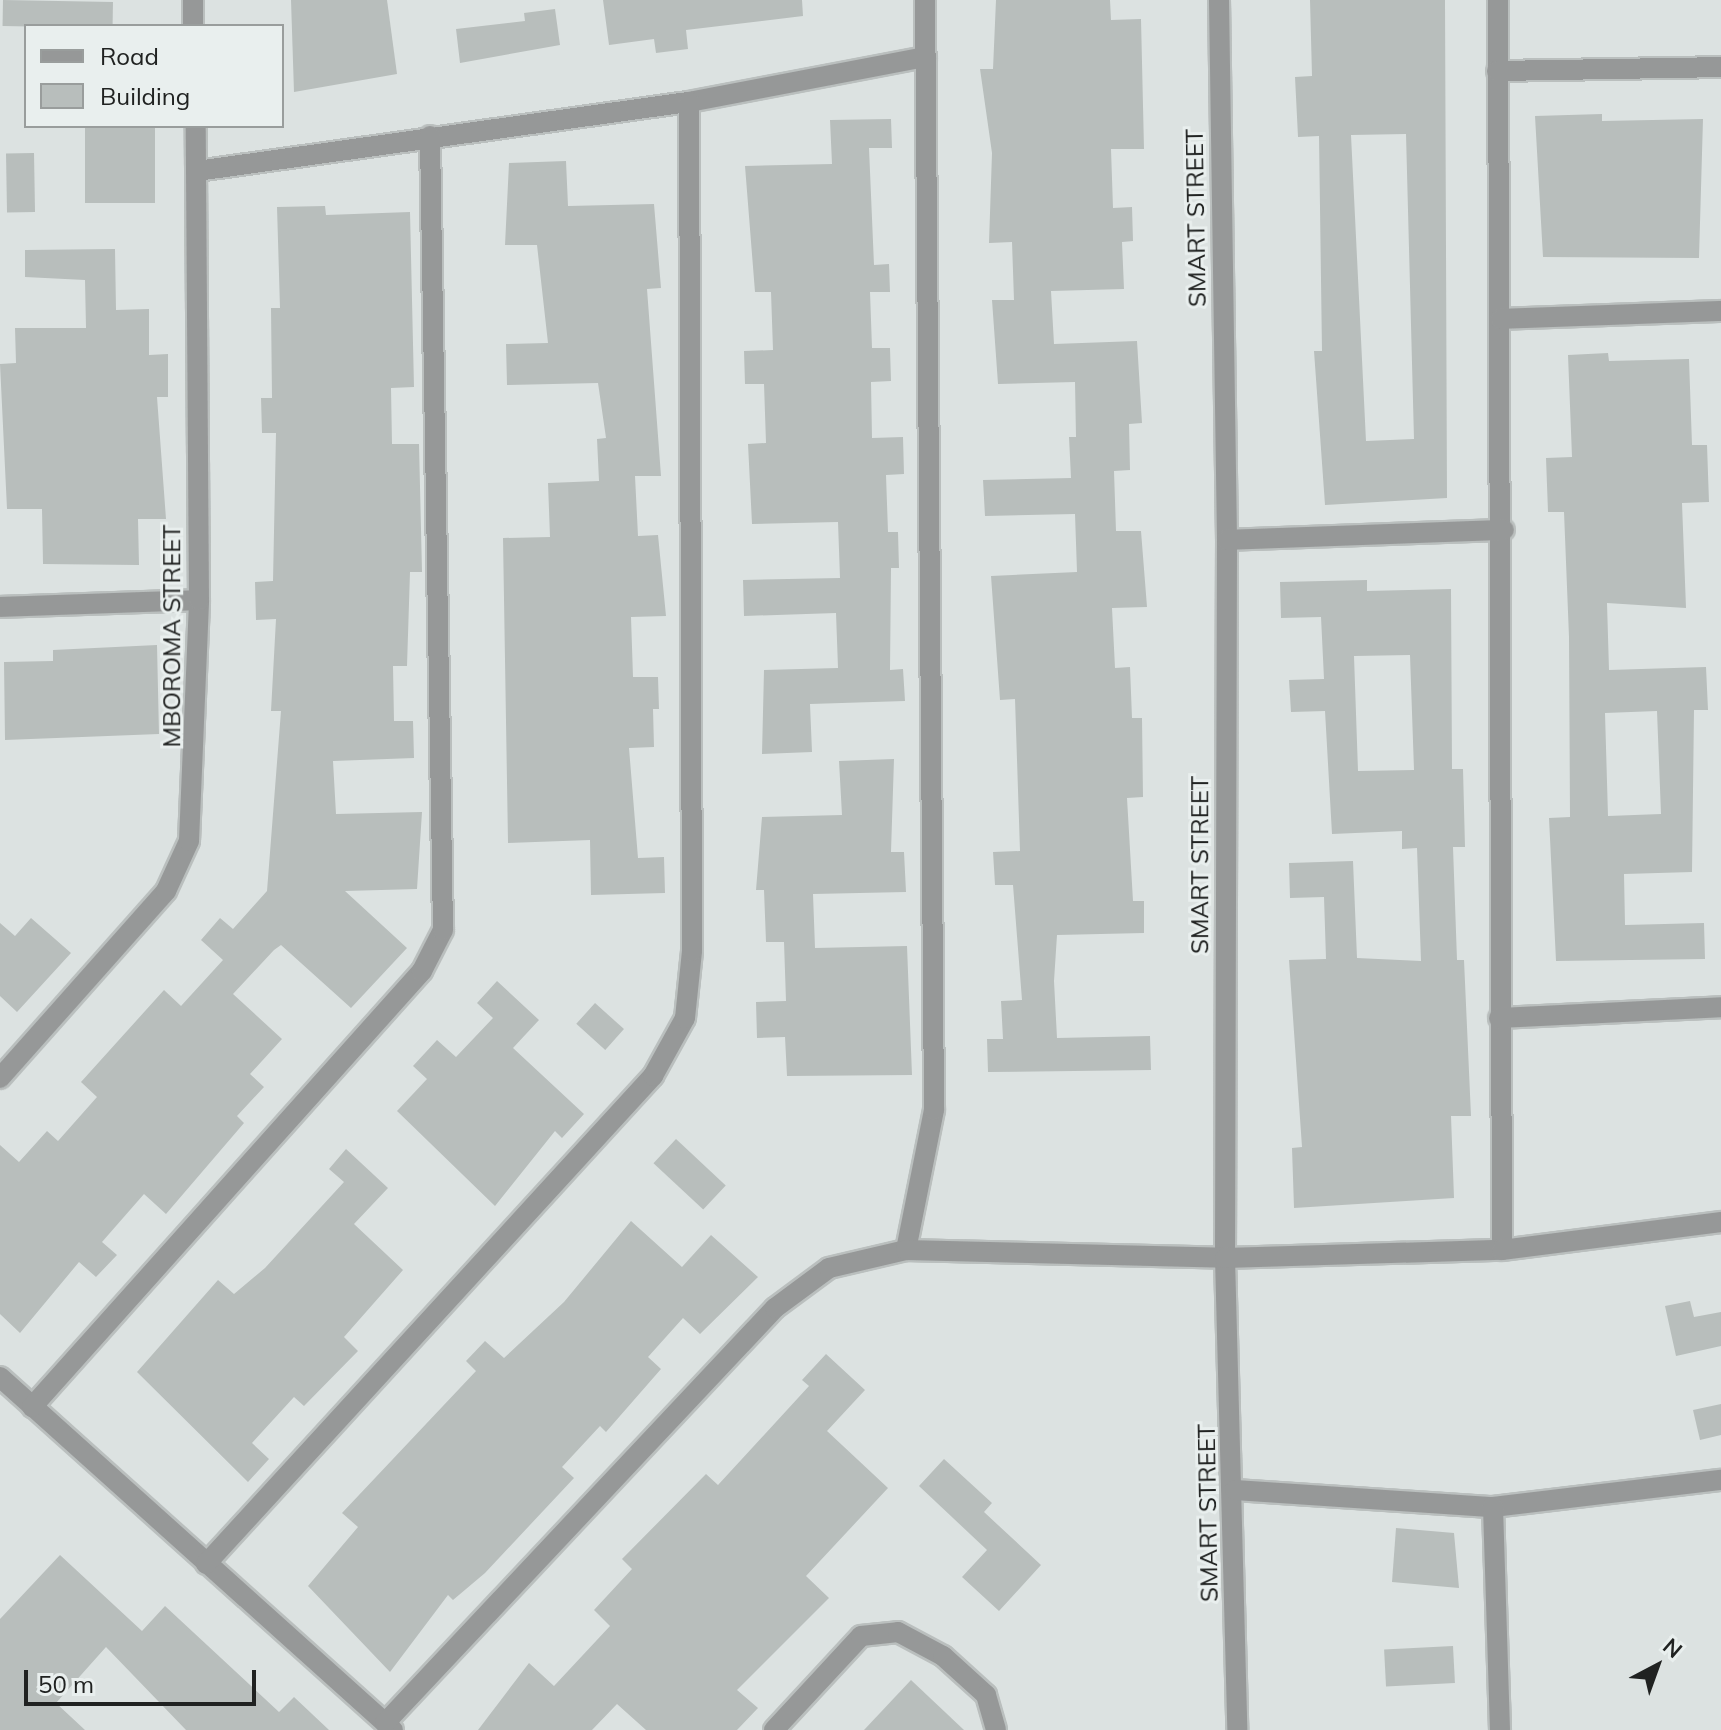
<!DOCTYPE html>
<html>
<head>
<meta charset="utf-8">
<style>
	body { margin:0 }
	#map { position:relative; width:1721px; height:1730px; overflow:hidden; background:#dce2e1; font-family:Mulish,sans-serif }
	div>[style] { position:absolute }
	.building>* { inset:0; background:#b8bebc; transform-origin:0 0 }
	.roads { filter:drop-shadow(2px 0 #babfbe) drop-shadow(-2px 0 #babfbe) drop-shadow(0 2px #babfbe) drop-shadow(0 -2px #babfbe) }
	.street>* { height:20px; margin:-10px; padding:0 10px; transform-origin:10px; border-radius:10px; background:#969898 }
	span { translate:-50% -50%; white-space:nowrap; text-align:center; line-height:1.15; -webkit-text-stroke:6px #e9efee; paint-order:stroke }
	.street-label { font-size:24px; color:#202221 }
	.legend { position:absolute; left:24px; top:24px; width:260px; height:104px; box-sizing:border-box; background:#e9efee; border:2px solid #999d9c; margin:0; padding:10px 14px; list-style:none; font-size:24px; color:#202221 }
	.legend li { display:flex; align-items:center; gap:16px; height:40px }
	.legend b { width:40px; border:2px solid #999d9c }
	.north { position:absolute; left:1617px; top:1626px; width:80px; height:80px; -webkit-text-stroke:6px #e9efee; paint-order:stroke; rotate:41deg; font-size:22px; font-weight:700; line-height:32px; text-align:center; color:#202221 }
	.north::after { content:''; display:block; margin:auto; width:28px; height:36px; background:#202221; clip-path:polygon(50% 0,100% 100%,50% 72%,0 100%) }
	.scale { position:absolute; left:24px; top:1670px; width:232px; height:36px; box-sizing:border-box; border:4px solid #202221; border-top:0; padding-left:10px; font-size:24px; line-height:28px; white-space:nowrap; color:#202221; -webkit-text-stroke:6px #e9efee; paint-order:stroke }
</style>
</head>
<body>
<div id="map">
	<div class="building">
		<div style="left:3px;top:0;width:110px;height:26px;rotate:1deg"></div>
		<div style="clip-path:polygon(291px 0,387px 0,397px 74px,294px 92px)"></div>
		<div style="clip-path:polygon(603px 0,802px 0,803px 16px,686px 30px,688px 49px,656px 53px,654px 39px,609px 45px)"></div>
		<div style="clip-path:polygon(996px 0,1110px 0,1111px 20px,1141px 19px,1144px 149px,1111px 149px,1113px 208px,1132px 207px,1133px 241px,1122px 242px,1124px 289px,1051px 291px,1054px 344px,1137px 341px,1142px 423px,1129px 424px,1130px 470px,1114px 471px,1116px 531px,1141px 531px,1147px 607px,1112px 608px,1115px 668px,1130px 667px,1132px 718px,1142px 718px,1143px 797px,1127px 798px,1133px 901px,1144px 901px,1144px 933px,1057px 935px,1054px 981px,1057px 1038px,1150px 1036px,1151px 1070px,988px 1072px,987px 1039px,1003px 1039px,1001px 1001px,1022px 1000px,1013px 885px,995px 885px,993px 852px,1020px 851px,1015px 699px,1000px 700px,991px 576px,1077px 572px,1075px 514px,985px 516px,983px 480px,1071px 478px,1069px 437px,1076px 437px,1075px 382px,998px 384px,992px 300px,1014px 300px,1012px 242px,989px 243px,992px 153px,980px 69px,993px 69px)"></div>
		<div style="clip-path:polygon(evenodd,1310px 0,1445px 0,1447px 498px,1325px 505px,1314px 351px,1322px 351px,1319px 136px,1298px 137px,1295px 77px,1312px 76px,1310px 0,1406px 134px,1414px 439px,1366px 441px,1351px 135px,1406px 134px)"></div>
		<div style="clip-path:polygon(555px 9px,560px 45px,460px 63px,456px 29px,525px 21px,524px 13px)"></div>
		<div style="clip-path:polygon(1602px 114px,1602px 121px,1703px 119px,1699px 258px,1543px 257px,1535px 116px)"></div>
		<div style="clip-path:polygon(891px 119px,892px 148px,869px 148px,874px 265px,889px 264px,890px 292px,870px 292px,872px 348px,890px 348px,891px 381px,871px 382px,872px 438px,903px 437px,904px 474px,886px 475px,888px 532px,898px 532px,899px 568px,891px 568px,890px 670px,903px 669px,905px 701px,810px 704px,812px 752px,762px 754px,764px 670px,838px 668px,836px 613px,744px 616px,743px 580px,840px 578px,838px 522px,752px 524px,748px 444px,766px 443px,764px 384px,745px 384px,744px 351px,773px 350px,771px 292px,755px 292px,745px 166px,832px 164px,830px 120px)"></div>
		<div style="left:85px;top:126px;width:70px;height:77px"></div>
		<div style="left:34px;top:153px;width:59px;height:28px;rotate:89deg"></div>
		<div style="clip-path:polygon(566px 161px,568px 206px,654px 204px,661px 288px,647px 289px,661px 476px,635px 476px,638px 536px,658px 535px,666px 616px,631px 617px,633px 677px,658px 677px,659px 709px,653px 709px,654px 747px,629px 748px,638px 858px,664px 857px,665px 893px,591px 895px,590px 840px,508px 843px,503px 538px,550px 537px,548px 483px,599px 481px,597px 439px,606px 438px,598px 383px,507px 385px,506px 344px,548px 343px,537px 245px,505px 245px,509px 163px)"></div>
		<div style="clip-path:polygon(325px 206px,326px 215px,410px 212px,414px 387px,391px 388px,392px 444px,419px 444px,422px 572px,410px 572px,407px 666px,393px 666px,394px 721px,413px 721px,414px 758px,333px 761px,336px 814px,422px 812px,417px 889px,345px 891px,407px 948px,351px 1008px,281px 945px,274px 950px,233px 994px,282px 1039px,250px 1074px,264px 1087px,237px 1116px,244px 1123px,166px 1214px,144px 1194px,102px 1242px,117px 1255px,96px 1277px,79px 1262px,20px 1333px,0 1314px,0 1145px,19px 1162px,47px 1131px,58px 1141px,97px 1097px,81px 1082px,164px 990px,181px 1006px,223px 960px,201px 940px,220px 918px,233px 929px,267px 891px,281px 711px,271px 711px,276px 619px,256px 620px,255px 582px,273px 581px,276px 433px,262px 433px,261px 398px,272px 398px,271px 308px,280px 308px,277px 207px)"></div>
		<div style="clip-path:polygon(115px 249px,116px 310px,149px 309px,149px 355px,168px 354px,168px 397px,157px 397px,166px 519px,138px 519px,139px 565px,43px 564px,42px 509px,7px 509px,0 364px,16px 363px,15px 328px,86px 328px,85px 280px,25px 277px,25px 250px)"></div>
		<div style="clip-path:polygon(evenodd,1608px 353px,1609px 361px,1689px 359px,1692px 445px,1707px 445px,1709px 502px,1682px 503px,1686px 608px,1607px 603px,1609px 670px,1706px 667px,1708px 710px,1694px 710px,1692px 872px,1624px 874px,1625px 925px,1704px 923px,1705px 959px,1556px 961px,1549px 818px,1570px 817px,1569px 637px,1564px 512px,1548px 512px,1546px 458px,1572px 457px,1568px 355px,1608px 353px,1657px 711px,1661px 814px,1608px 816px,1605px 713px,1657px 711px)"></div>
		<div style="clip-path:polygon(evenodd,1367px 580px,1367px 591px,1451px 589px,1452px 769px,1463px 769px,1465px 847px,1453px 847px,1457px 960px,1464px 960px,1471px 1116px,1451px 1116px,1454px 1198px,1294px 1208px,1292px 1148px,1302px 1147px,1289px 960px,1326px 959px,1324px 897px,1290px 898px,1289px 863px,1353px 861px,1357px 958px,1421px 961px,1417px 848px,1402px 849px,1402px 831px,1332px 834px,1325px 711px,1291px 712px,1289px 680px,1324px 679px,1321px 617px,1281px 618px,1280px 582px,1367px 580px,1410px 655px,1414px 770px,1358px 771px,1354px 656px,1410px 655px)"></div>
		<div style="clip-path:polygon(157px 645px,159px 734px,5px 740px,4px 662px,53px 661px,53px 650px)"></div>
		<div style="clip-path:polygon(894px 759px,891px 852px,904px 852px,906px 892px,813px 894px,815px 948px,907px 946px,912px 1075px,787px 1076px,785px 1037px,757px 1038px,756px 1002px,786px 1001px,784px 942px,766px 942px,764px 890px,756px 890px,762px 817px,842px 815px,839px 761px)"></div>
		<div style="clip-path:polygon(31px 918px,71px 953px,17px 1012px,0 996px,0 923px,15px 936px)"></div>
		<div style="clip-path:polygon(497px 981px,539px 1020px,513px 1048px,584px 1114px,562px 1138px,555px 1131px,495px 1206px,397px 1111px,427px 1079px,413px 1066px,437px 1040px,456px 1057px,493px 1018px,477px 1003px)"></div>
		<div style="left:595px;top:1003px;width:39px;height:28px;rotate:42deg"></div>
		<div style="left:676px;top:1139px;width:68px;height:33px;rotate:43deg"></div>
		<div style="clip-path:polygon(346px 1149px,388px 1188px,354px 1224px,403px 1270px,344px 1337px,358px 1351px,304px 1406px,294px 1397px,252px 1443px,269px 1459px,248px 1482px,137px 1372px,218px 1280px,234px 1294px,265px 1268px,344px 1182px,329px 1169px)"></div>
		<div style="clip-path:polygon(631px 1221px,682px 1267px,711px 1235px,758px 1277px,700px 1334px,683px 1318px,648px 1357px,661px 1369px,606px 1432px,600px 1426px,562px 1467px,574px 1478px,485px 1573px,453px 1600px,448px 1595px,390px 1672px,308px 1586px,358px 1527px,342px 1513px,476px 1371px,466px 1361px,485px 1341px,504px 1358px,564px 1302px)"></div>
		<div style="clip-path:polygon(1690px 1301px,1694px 1317px,1721px 1312px,1721px 1346px,1676px 1356px,1665px 1306px)"></div>
		<div style="clip-path:polygon(826px 1354px,865px 1390px,827px 1431px,888px 1488px,806px 1576px,829px 1598px,737px 1690px,758px 1708px,737px 1730px,646px 1730px,617px 1704px,592px 1730px,478px 1730px,529px 1663px,554px 1686px,610px 1626px,594px 1610px,632px 1569px,622px 1559px,706px 1474px,718px 1485px,809px 1386px,802px 1380px)"></div>
		<div style="clip-path:polygon(1721px 1404px,1721px 1435px,1700px 1440px,1693px 1410px)"></div>
		<div style="clip-path:polygon(944px 1459px,992px 1503px,984px 1512px,1041px 1565px,999px 1611px,962px 1577px,987px 1550px,919px 1486px)"></div>
		<div style="clip-path:polygon(1396px 1528px,1454px 1533px,1459px 1588px,1392px 1582px)"></div>
		<div style="clip-path:polygon(60px 1555px,142px 1631px,165px 1606px,279px 1712px,294px 1697px,329px 1730px,186px 1730px,106px 1647px,56px 1703px,85px 1730px,0 1730px,0 1619px)"></div>
		<div style="left:1453px;top:1646px;width:37px;height:69px;rotate:87deg"></div>
		<div style="clip-path:polygon(911px 1680px,964px 1730px,864px 1730px)"></div>
	</div>
	<div class="roads">
		<div class="street">
			<div style="left:193px;top:0;width:26px;rotate:90deg"></div>
			<div style="left:1219px;top:0;width:540px;rotate:89.15deg"></div>
			<div style="left:1227px;top:540px;width:718px;rotate:90.16deg"></div>
			<div style="left:1225px;top:1258px;width:472px;rotate:88.5deg"></div>
			<div style="left:1498px;top:0;width:1250px;rotate:89.82deg"></div>
			<div style="left:1497px;top:71px;width:224px;rotate:-1deg"></div>
			<div style="left:197px;top:171px;width:497px;rotate:-8deg"></div>
			<div style="left:689px;top:102px;width:241px;rotate:-10.8deg"></div>
			<div style="left:1501px;top:319px;width:220px;rotate:-2.1deg"></div>
			<div style="left:1227px;top:540px;width:277px;rotate:-2.1deg"></div>
			<div style="left:0;top:607px;width:199px;rotate:-2deg"></div>
			<div style="left:1499px;top:1018px;width:222px;rotate:-2.8deg"></div>
			<div style="left:0;top:1078px;width:250px;rotate:-48.4deg"></div>
			<div style="left:166px;top:891px;width:55px;rotate:-65.3deg"></div>
			<div style="left:189px;top:841px;width:241px;rotate:-87.6deg"></div>
			<div style="left:199px;top:600px;width:474px;rotate:-90.4deg"></div>
			<div style="left:906px;top:1250px;width:143px;rotate:-78.7deg"></div>
			<div style="left:934px;top:1110px;width:1110px;rotate:-90.46deg"></div>
			<div style="left:0;top:1377px;width:528px;rotate:41.93deg"></div>
			<div style="left:32px;top:1407px;width:585px;rotate:-48.19deg"></div>
			<div style="left:422px;top:971px;width:46px;rotate:-62.9deg"></div>
			<div style="left:443px;top:930px;width:794px;rotate:-90.94deg"></div>
			<div style="left:1235px;top:1490px;width:259px;rotate:3.8deg"></div>
			<div style="left:1493px;top:1507px;width:230px;rotate:-6.8deg"></div>
			<div style="left:1493px;top:1507px;width:223px;rotate:88.2deg"></div>
			<div style="left:206px;top:1564px;width:662px;rotate:-47.51deg"></div>
			<div style="left:653px;top:1076px;width:66px;rotate:-61.1deg"></div>
			<div style="left:685px;top:1018px;width:67px;rotate:-84deg"></div>
			<div style="left:692px;top:951px;width:849px;rotate:-90.2deg"></div>
			<div style="left:385px;top:1723px;width:569px;rotate:-46.78deg"></div>
			<div style="left:775px;top:1308px;width:67px;rotate:-36.5deg"></div>
			<div style="left:829px;top:1268px;width:79px;rotate:-13.2deg"></div>
			<div style="left:906px;top:1250px;width:319px;rotate:1.4deg"></div>
			<div style="left:1225px;top:1258px;width:277px;rotate:-1.7deg"></div>
			<div style="left:1502px;top:1250px;width:221px;rotate:-7.3deg"></div>
			<div style="left:774px;top:1730px;width:128px;rotate:-47.2deg"></div>
			<div style="left:861px;top:1636px;width:37px;rotate:-6deg"></div>
			<div style="left:898px;top:1632px;width:51px;rotate:28.1deg"></div>
			<div style="left:943px;top:1656px;width:58px;rotate:42.2deg"></div>
			<div style="left:986px;top:1695px;width:36px;rotate:74deg"></div>
		</div>
	</div>
	<div class="street-label">
		<span style="left:1196px;top:218px;rotate:-91deg">SMART STREET</span>
		<span style="left:172px;top:636px;rotate:-90deg">MBOROMA STREET</span>
		<span style="left:1200px;top:865px;rotate:-90deg">SMART STREET</span>
		<span style="left:1208px;top:1513px;rotate:-91deg">SMART STREET</span>
	</div>
	<ul class="legend">
	<li><b style="height:10px;background:#969898"></b>Road</li>
	<li><b style="height:22px;background:#b8bebc"></b>Building</li>
	</ul>
	<div class="north">N</div>
	<div class="scale">50 m</div>
</div>
</body>
</html>
